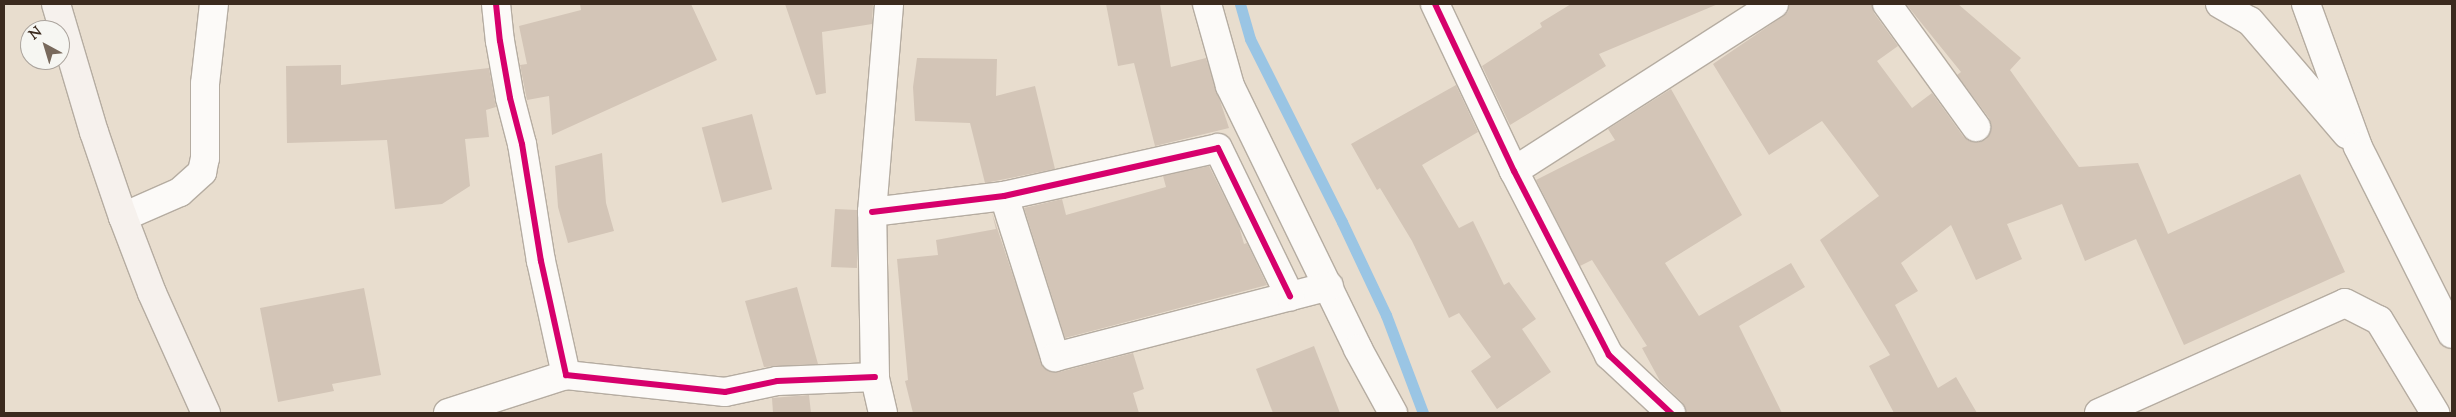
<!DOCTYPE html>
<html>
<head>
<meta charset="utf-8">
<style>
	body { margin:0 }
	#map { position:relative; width:2456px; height:417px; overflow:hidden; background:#e8ddce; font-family:"Sorts Mill Goudy",serif }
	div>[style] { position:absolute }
	.stream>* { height:11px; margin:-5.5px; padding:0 5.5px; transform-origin:5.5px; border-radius:5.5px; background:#9ac5e4 }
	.building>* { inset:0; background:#d3c5b7; transform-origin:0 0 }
	.roads { filter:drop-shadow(1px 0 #b5aca1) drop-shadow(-1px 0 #b5aca1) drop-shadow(0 1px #b5aca1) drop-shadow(0 -1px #b5aca1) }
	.street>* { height:28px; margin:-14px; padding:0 14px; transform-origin:14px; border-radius:14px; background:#fcfaf8 }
	.secondary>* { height:28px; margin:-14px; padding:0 14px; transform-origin:14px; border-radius:14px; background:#f6f1ed }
	.cycleway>* { height:6px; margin:-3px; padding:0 3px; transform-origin:3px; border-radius:3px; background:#d6006c }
	span { translate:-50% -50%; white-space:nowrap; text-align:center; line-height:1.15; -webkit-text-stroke:4.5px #f6f6f2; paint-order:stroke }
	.frame { position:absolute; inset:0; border:5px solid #3b2a1e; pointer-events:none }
	.north { position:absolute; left:20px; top:20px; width:50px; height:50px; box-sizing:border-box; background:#f6f6f2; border:1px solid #aba49d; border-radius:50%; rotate:321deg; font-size:14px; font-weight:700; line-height:20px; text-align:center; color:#3b2a1e }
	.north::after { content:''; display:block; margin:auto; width:18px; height:22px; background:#78695c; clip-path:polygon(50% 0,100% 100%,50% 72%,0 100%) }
</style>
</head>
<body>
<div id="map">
	<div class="stream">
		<div style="left:1240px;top:4px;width:36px;rotate:74deg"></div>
		<div style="left:1250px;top:39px;width:205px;rotate:63.3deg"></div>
		<div style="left:1342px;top:222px;width:103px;rotate:64.7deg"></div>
		<div style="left:1386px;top:315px;width:105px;rotate:69.3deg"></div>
	</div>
	<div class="building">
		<div style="clip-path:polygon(580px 4px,691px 4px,717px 60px,552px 135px,549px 96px,527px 100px,520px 65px,527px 64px,519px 26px,581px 10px)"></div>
		<div style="clip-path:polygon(785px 4px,873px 4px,872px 24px,822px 32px,826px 93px,816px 95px)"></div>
		<div style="clip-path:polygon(1106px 4px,1160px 4px,1171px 67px,1206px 58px,1229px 128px,1155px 146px,1134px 63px,1118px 66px)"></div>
		<div style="clip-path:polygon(1571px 4px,1718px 4px,1599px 54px,1606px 66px,1510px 125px,1482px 66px,1542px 27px,1540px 23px)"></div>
		<div style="clip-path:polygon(1790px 4px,1872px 4px,1874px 13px,1898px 46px,1877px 61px,1912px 108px,1932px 93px,1963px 136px,1970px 141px,1978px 142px,1986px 139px,1990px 133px,1991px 125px,1989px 118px,1957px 75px,1961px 72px,1906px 4px,1958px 4px,2021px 58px,2010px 70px,2079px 167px,2138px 163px,2168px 234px,2300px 174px,2345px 272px,2184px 345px,2136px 239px,2085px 261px,2062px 204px,2007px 224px,2022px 259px,1976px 280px,1951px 225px,1901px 263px,1918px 291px,1895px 305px,1938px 388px,1956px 377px,1977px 413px,1894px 413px,1869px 366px,1890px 355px,1820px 240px,1879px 196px,1822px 121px,1769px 155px,1713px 64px,1782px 17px,1788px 12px)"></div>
		<div style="clip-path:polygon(917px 58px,997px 59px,996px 96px,1035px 86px,1055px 169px,985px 183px,970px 123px,915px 121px,913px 87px)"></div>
		<div style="clip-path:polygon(341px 65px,341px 85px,489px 68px,496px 107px,486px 110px,489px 137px,465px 139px,470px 186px,442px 204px,395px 209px,387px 140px,287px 143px,286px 66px)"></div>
		<div style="clip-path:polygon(1456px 85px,1478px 132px,1422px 165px,1459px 228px,1473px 221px,1504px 285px,1509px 282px,1536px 319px,1522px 329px,1551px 372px,1497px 409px,1471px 371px,1491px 357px,1459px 313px,1449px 318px,1412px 241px,1380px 188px,1377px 190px,1351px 144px)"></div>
		<div style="clip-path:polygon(1671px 89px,1742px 215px,1665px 263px,1699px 316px,1791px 263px,1805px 287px,1739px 326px,1782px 413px,1686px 413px,1682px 402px,1660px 381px,1642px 348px,1647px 346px,1592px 260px,1580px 266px,1536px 180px,1615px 140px,1608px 129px)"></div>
		<div style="left:752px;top:114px;width:78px;height:52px;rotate:75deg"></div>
		<div style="clip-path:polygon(602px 153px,606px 203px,614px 231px,568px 243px,558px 207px,555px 166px)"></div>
		<div style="clip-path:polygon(1209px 166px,1239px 226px,1244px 244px,1247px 243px,1267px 285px,1065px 338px,1024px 208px,1062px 199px,1066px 215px,1166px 187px,1163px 176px)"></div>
		<div style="clip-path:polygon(835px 209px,857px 210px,857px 268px,831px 267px)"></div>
		<div style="clip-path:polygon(992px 213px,1044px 368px,1051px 372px,1059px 372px,1133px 353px,1144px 389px,1133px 393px,1139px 413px,913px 413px,905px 381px,908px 380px,897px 259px,938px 255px,936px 240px,996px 229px)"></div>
		<div style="clip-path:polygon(797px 287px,818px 364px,764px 367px,745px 301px)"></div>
		<div style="clip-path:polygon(364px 288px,381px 375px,332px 384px,334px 391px,278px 402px,260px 308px)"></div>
		<div style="clip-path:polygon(1314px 346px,1340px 413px,1273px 413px,1256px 369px)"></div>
		<div style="clip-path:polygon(809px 395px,811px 413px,773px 413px,772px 398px)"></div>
	</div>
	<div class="roads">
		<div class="street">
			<div style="left:496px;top:4px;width:37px;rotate:84deg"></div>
			<div style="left:500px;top:41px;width:58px;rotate:80deg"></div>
			<div style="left:510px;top:98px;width:48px;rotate:75.4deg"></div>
			<div style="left:522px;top:144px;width:119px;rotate:80.8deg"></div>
			<div style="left:541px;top:261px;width:117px;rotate:77.6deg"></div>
			<div style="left:566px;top:375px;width:160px;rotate:6.1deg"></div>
			<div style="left:725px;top:392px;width:53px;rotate:-11.9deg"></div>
			<div style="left:777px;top:381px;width:98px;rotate:-2.3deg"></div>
			<div style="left:1207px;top:4px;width:85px;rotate:74.3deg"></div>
			<div style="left:1230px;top:86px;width:292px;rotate:64deg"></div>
			<div style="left:1358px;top:349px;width:73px;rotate:61.3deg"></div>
			<div style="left:1435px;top:4px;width:185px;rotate:64.7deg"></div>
			<div style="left:1514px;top:171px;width:207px;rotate:62.7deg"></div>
			<div style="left:1609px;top:355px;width:85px;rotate:43.1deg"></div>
			<div style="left:1887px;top:4px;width:152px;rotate:54.1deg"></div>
			<div style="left:2220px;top:4px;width:34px;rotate:30deg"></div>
			<div style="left:2250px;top:21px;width:149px;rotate:49.4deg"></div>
			<div style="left:2306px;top:4px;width:152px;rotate:70deg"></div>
			<div style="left:2358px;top:147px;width:209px;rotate:63.3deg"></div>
			<div style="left:1514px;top:171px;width:309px;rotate:-32.7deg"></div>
			<div style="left:1004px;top:196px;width:169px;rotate:72.4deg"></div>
			<div style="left:1055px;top:357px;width:283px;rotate:-14.5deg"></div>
			<div style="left:872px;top:212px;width:133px;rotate:-6.9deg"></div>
			<div style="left:1004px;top:196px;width:219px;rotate:-12.6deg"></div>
			<div style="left:1218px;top:148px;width:165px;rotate:64.1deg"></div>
			<div style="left:123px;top:217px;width:62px;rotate:-23.7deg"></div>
			<div style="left:180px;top:192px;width:30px;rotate:-42deg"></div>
			<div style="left:202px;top:172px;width:14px;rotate:-78deg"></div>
			<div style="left:205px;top:158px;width:74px;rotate:-90deg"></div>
			<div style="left:205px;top:84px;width:81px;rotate:-83.6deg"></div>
			<div style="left:448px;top:413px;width:124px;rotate:-17.9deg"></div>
			<div style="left:883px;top:413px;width:37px;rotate:-103deg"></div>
			<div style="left:875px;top:377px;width:165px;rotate:-91deg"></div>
			<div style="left:872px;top:212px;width:209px;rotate:-85.3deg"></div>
			<div style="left:2099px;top:413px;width:269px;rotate:-24.1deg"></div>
			<div style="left:2345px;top:303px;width:38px;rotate:27deg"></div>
			<div style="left:2379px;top:320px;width:109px;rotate:58.9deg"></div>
		</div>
		<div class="secondary">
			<div style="left:56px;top:4px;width:134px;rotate:73.5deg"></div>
			<div style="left:94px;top:132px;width:90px;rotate:71.2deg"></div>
			<div style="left:123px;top:217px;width:81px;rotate:69.1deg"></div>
			<div style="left:152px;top:293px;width:132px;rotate:65.8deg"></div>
		</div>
	</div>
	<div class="cycleway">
		<div style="left:496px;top:4px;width:37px;rotate:84deg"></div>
		<div style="left:500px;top:41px;width:58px;rotate:80deg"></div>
		<div style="left:510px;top:98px;width:48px;rotate:75.4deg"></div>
		<div style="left:522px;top:144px;width:119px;rotate:80.8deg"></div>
		<div style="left:541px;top:261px;width:117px;rotate:77.6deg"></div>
		<div style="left:566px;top:375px;width:160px;rotate:6.1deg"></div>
		<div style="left:725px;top:392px;width:53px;rotate:-11.9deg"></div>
		<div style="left:777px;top:381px;width:98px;rotate:-2.3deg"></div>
		<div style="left:1435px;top:4px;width:185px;rotate:64.7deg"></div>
		<div style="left:1514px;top:171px;width:207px;rotate:62.7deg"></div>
		<div style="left:1609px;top:355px;width:85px;rotate:43.1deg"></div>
		<div style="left:872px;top:212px;width:133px;rotate:-6.9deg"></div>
		<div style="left:1004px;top:196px;width:219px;rotate:-12.6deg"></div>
		<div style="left:1218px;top:148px;width:165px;rotate:64.1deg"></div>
	</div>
	<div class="frame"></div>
	<div class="north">N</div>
</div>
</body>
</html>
